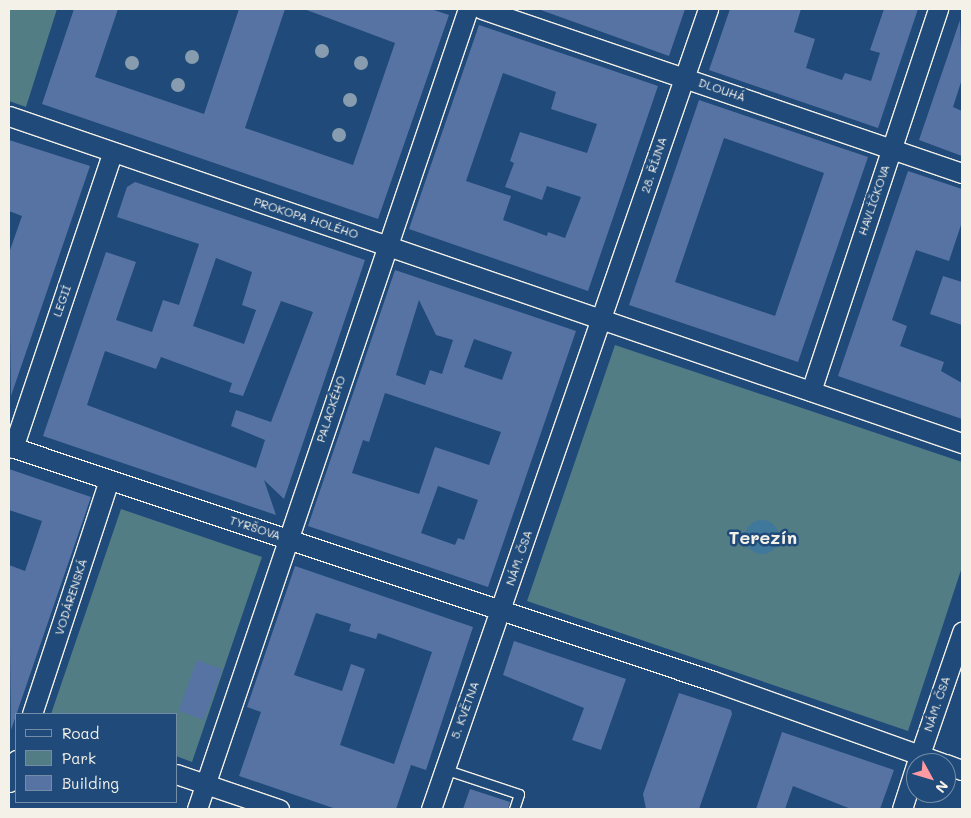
<!DOCTYPE html>
<html>
<head>
<meta charset="utf-8">
<style>
	body { margin:0 }
	#map { position:relative; width:971px; height:818px; overflow:hidden; background:#1f4a7a; font-family:Mali,sans-serif }
	div>[style] { position:absolute }
	.green>* { inset:0; background:#527d84 }
	.water>* { inset:0; background:#40789b }
	.round { border-radius:50% }
	.building>* { inset:0; background:#5773a3; transform-origin:0 0 }
	.roads { filter:drop-shadow(1px 0 #f4f1e8) drop-shadow(-1px 0 #f4f1e8) drop-shadow(0 1px #f4f1e8) drop-shadow(0 -1px #f4f1e8) }
	.lane>* { height:9px; margin:-4.5px; padding:0 4.5px; transform-origin:4.5px; border-radius:4.5px; background:#1f4a7a }
	.street>* { height:19px; margin:-9.5px; padding:0 9.5px; transform-origin:9.5px; border-radius:9.5px; background:#1f4a7a }
	.trees>* { width:14px; height:14px; margin:-7px; border-radius:50%; background:#879cae }
	span { translate:-50% -50%; white-space:nowrap; text-align:center; line-height:1.15; -webkit-text-stroke:5px #1f4a7a; paint-order:stroke }
	.street-label { font-size:12px; color:#f4f1e8 }
	.district-label { font-size:18px; color:#f4f1e8; font-weight:700 }
	.frame { position:absolute; inset:0; border:10px solid #f4f1e8; pointer-events:none }
	.legend { position:absolute; left:15px; top:713px; width:162px; height:90px; box-sizing:border-box; background:#1f4a7a; border:1px solid #748da6; margin:0; padding:6px 9px; list-style:none; font-size:15px; color:#f4f1e8 }
	.legend li { display:flex; align-items:center; gap:10px; height:25px }
	.legend b { width:25px; border:1px solid #748da6 }
	.north { position:absolute; left:906px; top:753px; width:50px; height:50px; box-sizing:border-box; background:#1f4a7a; border:1px solid #748da6; border-radius:50%; rotate:129deg; font-size:14px; font-weight:700; line-height:20px; text-align:center; color:#f4f1e8 }
	.north::after { content:''; display:block; margin:auto; width:18px; height:22px; background:#ff9aa2; clip-path:polygon(50% 0,100% 100%,50% 72%,0 100%) }
</style>
</head>
<body>
<div id="map">
	<div class="green">
		<div style="clip-path:polygon(9px 9px,57px 9px,26px 107px,9px 101px)"></div>
		<div style="clip-path:polygon(615px 345px,962px 462px,962px 567px,908px 731px,527px 601px)"></div>
		<div style="clip-path:polygon(121px 509px,262px 557px,192px 762px,176px 756px,176px 714px,51px 714px)"></div>
	</div>
	<div class="water">
		<div class="round" style="left:745px;top:520px;width:34px;height:34px"></div>
	</div>
	<div class="building">
		<div style="clip-path:polygon(74px 9px,118px 9px,95px 77px,204px 114px,239px 9px,285px 9px,245px 128px,353px 165px,395px 43px,304px 9px,431px 9px,449px 15px,378px 219px,42px 104px)"></div>
		<div style="clip-path:polygon(538px 9px,685px 9px,669px 56px)"></div>
		<div style="clip-path:polygon(730px 9px,801px 9px,794px 32px,815px 39px,806px 68px,842px 80px,845px 73px,871px 81px,880px 53px,870px 50px,884px 9px,918px 9px,878px 128px,709px 70px)"></div>
		<div style="clip-path:polygon(960px 20px,962px 79px,953px 107px,962px 111px,962px 156px,919px 140px)"></div>
		<div style="clip-path:polygon(evenodd,479px 25px,658px 86px,588px 291px,409px 229px,479px 25px,503px 73px,556px 92px,551px 109px,597px 124px,587px 153px,520px 132px,510px 161px,514px 163px,505px 187px,542px 200px,547px 186px,581px 197px,565px 238px,548px 232px,547px 236px,503px 220px,511px 196px,466px 181px,503px 73px)"></div>
		<div style="clip-path:polygon(evenodd,699px 100px,868px 157px,798px 362px,629px 305px,699px 100px,724px 138px,824px 173px,775px 316px,675px 282px,724px 138px)"></div>
		<div style="clip-path:polygon(9px 140px,90px 166px,11px 396px,9px 253px,22px 216px,9px 211px)"></div>
		<div style="clip-path:polygon(908px 171px,962px 189px,962px 222px,949px 261px,916px 250px,892px 320px,907px 326px,900px 346px,944px 362px,941px 371px,962px 383px,962px 419px,838px 376px)"></div>
		<div style="clip-path:polygon(evenodd,135px 182px,365px 260px,284px 499px,264px 480px,276px 515px,43px 436px,106px 252px,136px 262px,116px 320px,152px 332px,163px 300px,179px 305px,199px 244px,117px 217px,127px 187px,135px 182px,216px 258px,252px 272px,242px 305px,256px 310px,244px 344px,193px 326px,216px 258px,135px 182px,281px 301px,313px 312px,271px 422px,236px 410px,231px 426px,265px 440px,256px 468px,87px 405px,105px 351px,156px 369px,161px 357px,232px 383px,229px 392px,243px 396px,281px 301px)"></div>
		<div style="clip-path:polygon(evenodd,395px 270px,576px 331px,488px 587px,308px 526px,395px 270px,419px 300px,436px 335px,453px 340px,442px 374px,430px 370px,425px 385px,396px 375px,419px 300px,395px 270px,474px 339px,512px 352px,502px 380px,464px 367px,474px 339px,395px 270px,385px 393px,501px 432px,489px 465px,435px 447px,419px 494px,352px 473px,363px 440px,369px 442px,385px 393px,395px 270px,438px 486px,478px 500px,464px 540px,458px 538px,455px 545px,421px 533px,438px 486px)"></div>
		<div style="clip-path:polygon(943px 276px,962px 282px,962px 325px,930px 314px)"></div>
		<div style="clip-path:polygon(9px 469px,91px 497px,11px 730px,9px 565px,25px 571px,42px 521px,9px 510px)"></div>
		<div style="clip-path:polygon(evenodd,295px 566px,473px 627px,426px 770px,411px 765px,396px 809px,336px 809px,239px 776px,261px 712px,247px 707px,295px 566px,316px 613px,351px 624px,349px 631px,376px 639px,378px 633px,432px 652px,394px 764px,340px 745px,365px 669px,351px 664px,342px 691px,294px 675px,316px 613px)"></div>
		<div style="clip-path:polygon(514px 641px,626px 679px,601px 750px,572px 740px,584px 708px,503px 675px)"></div>
		<div style="left:197px;top:660px;width:27px;height:54px;rotate:20deg"></div>
		<div style="clip-path:polygon(679px 693px,731px 710px,732px 714px,699px 809px,646px 809px,643px 794px)"></div>
		<div style="clip-path:polygon(782px 732px,894px 770px,880px 809px,851px 809px,793px 786px,785px 809px,756px 809px)"></div>
		<div style="clip-path:polygon(470px 789px,510px 802px,508px 809px,463px 809px)"></div>
	</div>
	<div class="roads">
		<div class="lane">
			<div style="left:444px;top:769px;width:79px;rotate:18.4deg"></div>
			<div style="left:519px;top:794px;width:16px;rotate:108deg"></div>
		</div>
		<div class="street">
			<div style="left:482px;top:9px;width:507px;rotate:18.86deg"></div>
			<div style="left:9px;top:116px;width:1008px;rotate:18.94deg"></div>
			<div style="left:811px;top:391px;width:403px;rotate:-71.6deg"></div>
			<div style="left:9px;top:446px;width:742px;rotate:18.46deg"></div>
			<div style="left:713px;top:681px;width:243px;rotate:19.7deg"></div>
			<div style="left:13px;top:448px;width:311px;rotate:-71.4deg"></div>
			<div style="left:32px;top:714px;width:246px;rotate:-71.8deg"></div>
			<div style="left:917px;top:763px;width:139px;rotate:-71deg"></div>
			<div style="left:946px;top:764px;width:17px;rotate:21deg"></div>
			<div style="left:176px;top:774px;width:109px;rotate:18.8deg"></div>
			<div style="left:9px;top:782px;width:23px;rotate:-72deg"></div>
			<div style="left:197px;top:809px;width:845px;rotate:-71.29deg"></div>
			<div style="left:431px;top:809px;width:847px;rotate:-70.9deg"></div>
			<div style="left:902px;top:809px;width:46px;rotate:-72.3deg"></div>
		</div>
	</div>
	<div class="trees">
		<div style="left:322px;top:51px"></div>
		<div style="left:192px;top:57px"></div>
		<div style="left:132px;top:63px"></div>
		<div style="left:361px;top:63px"></div>
		<div style="left:178px;top:85px"></div>
		<div style="left:350px;top:100px"></div>
		<div style="left:339px;top:135px"></div>
	</div>
	<div class="street-label">
		<span style="left:722px;top:90px;rotate:19deg">DLOUHÁ</span>
		<span style="left:654px;top:165px;rotate:-72deg">28. ŘÍJNA</span>
		<span style="left:874px;top:200px;rotate:-71deg">HAVLÍČKOVA</span>
		<span style="left:306px;top:218px;rotate:18deg">PROKOPA HOLÉHO</span>
		<span style="left:62px;top:301px;rotate:-71deg">LEGIÍ</span>
		<span style="left:331px;top:409px;rotate:-72deg">PALACKÉHO</span>
		<span style="left:255px;top:528px;rotate:18deg">TYRŠOVA</span>
		<span style="left:519px;top:558px;rotate:-71deg">NÁM. ČSA</span>
		<span style="left:71px;top:597px;rotate:-72deg">VODÁRENSKÁ</span>
		<span style="left:937px;top:704px;rotate:-71deg">NÁM. ČSA</span>
		<span style="left:465px;top:710px;rotate:-70deg">5. KVĚTNA</span>
	</div>
	<div class="district-label">
		<span style="left:763px;top:537px">Terezín</span>
	</div>
	<div class="frame"></div>
	<ul class="legend">
	<li><b style="height:6px;background:#1f4a7a"></b>Road</li>
	<li><b style="height:14px;background:#527d84"></b>Park</li>
	<li><b style="height:14px;background:#5773a3"></b>Building</li>
	</ul>
	<div class="north">N</div>
</div>
</body>
</html>
